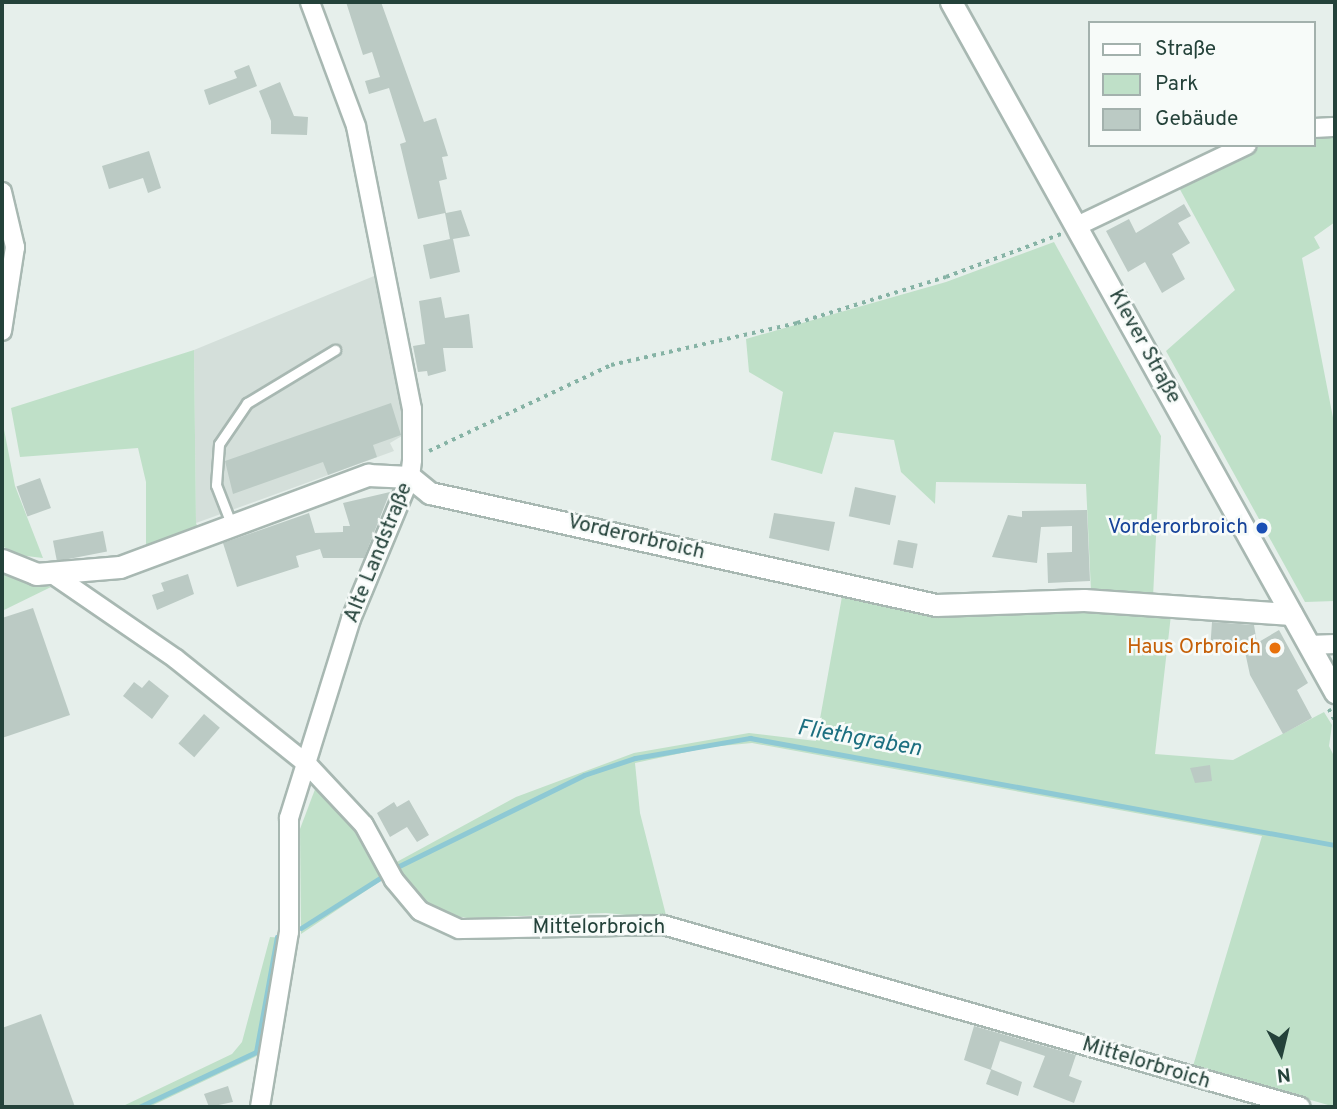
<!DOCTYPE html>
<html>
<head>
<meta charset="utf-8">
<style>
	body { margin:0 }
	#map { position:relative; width:1337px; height:1109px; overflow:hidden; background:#e6efeb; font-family:Overpass,sans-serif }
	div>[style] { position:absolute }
	.built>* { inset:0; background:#d4dfda }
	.green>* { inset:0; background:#bfe0c8 }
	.stream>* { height:5px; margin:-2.5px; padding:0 2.5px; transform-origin:2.5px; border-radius:2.5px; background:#8ec9d4 }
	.building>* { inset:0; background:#bbcac4; transform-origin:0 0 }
	.path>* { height:3.5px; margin-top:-1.75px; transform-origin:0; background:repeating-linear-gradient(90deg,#86b3a5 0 3.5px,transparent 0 8.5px) }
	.roads { filter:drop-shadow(2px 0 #a8b8b2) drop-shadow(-2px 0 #a8b8b2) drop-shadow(0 2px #a8b8b2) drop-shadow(0 -2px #a8b8b2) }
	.service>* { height:9px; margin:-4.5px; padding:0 4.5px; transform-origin:4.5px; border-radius:4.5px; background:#fff }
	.minor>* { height:18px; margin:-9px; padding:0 9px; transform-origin:9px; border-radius:9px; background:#fff }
	.tertiary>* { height:21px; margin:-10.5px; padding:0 10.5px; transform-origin:10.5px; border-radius:10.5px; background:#fff }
	.dots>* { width:19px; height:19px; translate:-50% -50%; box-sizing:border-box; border:4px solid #f7fbf9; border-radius:50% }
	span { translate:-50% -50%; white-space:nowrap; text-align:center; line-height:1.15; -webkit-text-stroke:5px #f7fbf9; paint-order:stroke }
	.street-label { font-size:21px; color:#24423a }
	.transit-label { font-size:21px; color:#164399 }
	.right { translate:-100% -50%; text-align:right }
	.food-label { font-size:21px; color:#c56008 }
	.water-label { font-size:23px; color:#1c6f80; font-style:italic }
	.frame { position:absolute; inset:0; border:4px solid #24423a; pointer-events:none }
	.legend { position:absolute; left:1088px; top:21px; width:228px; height:126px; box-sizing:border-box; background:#f7fbf9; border:2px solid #a3b1ad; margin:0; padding:9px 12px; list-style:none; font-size:21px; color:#24423a }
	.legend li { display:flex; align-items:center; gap:14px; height:35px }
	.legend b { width:35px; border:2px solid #a3b1ad }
	.north { position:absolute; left:1246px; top:1018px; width:70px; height:70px; -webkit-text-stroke:5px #f7fbf9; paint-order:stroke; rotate:173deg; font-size:19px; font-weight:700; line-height:28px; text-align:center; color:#24423a }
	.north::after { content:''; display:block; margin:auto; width:24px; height:32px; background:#24423a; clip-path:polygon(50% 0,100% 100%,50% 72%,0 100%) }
</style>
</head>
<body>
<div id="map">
	<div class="built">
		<div style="clip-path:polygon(379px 274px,407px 433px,390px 443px,394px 451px,196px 523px,194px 350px)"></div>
	</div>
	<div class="green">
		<div style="clip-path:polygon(1335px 133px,1335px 222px,1314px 237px,1320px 248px,1302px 258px,1335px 428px,1335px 601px,1305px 602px,1166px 351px,1235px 290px,1177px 184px,1259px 145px,1314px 145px,1314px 134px)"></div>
		<div style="clip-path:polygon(1054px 242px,1161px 436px,1153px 597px,1091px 591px,1086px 484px,936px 482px,935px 504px,901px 472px,894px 440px,834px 432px,822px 474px,771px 460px,783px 392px,749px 372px,746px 339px,946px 282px)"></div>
		<div style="clip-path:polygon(194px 350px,196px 523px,200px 533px,146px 548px,146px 482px,138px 448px,20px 457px,11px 408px)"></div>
		<div style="clip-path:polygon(2px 419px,15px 486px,43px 558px,18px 555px,2px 546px)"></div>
		<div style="clip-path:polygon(2px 570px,20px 577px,51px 587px,2px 611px)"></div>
		<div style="clip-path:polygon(843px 591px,1171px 615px,1155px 754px,1233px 760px,1324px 712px,1332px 725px,1329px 746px,1335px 758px,1335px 1107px,1193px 1066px,1262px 836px,752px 743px,710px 747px,635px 763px,640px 813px,667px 919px,606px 913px,467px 918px,448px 915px,433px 909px,393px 864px,516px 797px,634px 753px,749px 733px,816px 741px)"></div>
		<div style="clip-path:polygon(317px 784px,356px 826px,385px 878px,301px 934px,300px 829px)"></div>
		<div style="clip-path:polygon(270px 937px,283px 938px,259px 1055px,149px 1107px,121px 1107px,232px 1054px,242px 1042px)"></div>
	</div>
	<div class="stream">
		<div style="left:397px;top:867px;width:208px;rotate:-26.2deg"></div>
		<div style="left:584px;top:775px;width:54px;rotate:-18.4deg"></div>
		<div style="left:635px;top:758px;width:117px;rotate:-9.9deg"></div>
		<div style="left:750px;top:738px;width:595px;rotate:10.37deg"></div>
		<div style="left:301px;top:928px;width:97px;rotate:-32.4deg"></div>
		<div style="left:139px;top:1107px;width:129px;rotate:-25.2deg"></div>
		<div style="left:256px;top:1052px;width:117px;rotate:-79.7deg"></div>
	</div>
	<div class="building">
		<div style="clip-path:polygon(346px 2px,381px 2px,424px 122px,436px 118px,448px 156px,442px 157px,447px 179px,439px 181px,446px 213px,461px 210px,470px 236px,453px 239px,460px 272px,430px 279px,423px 245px,450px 239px,445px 213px,418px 219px,400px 144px,406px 142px,389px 88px,369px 94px,365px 81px,380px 77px,372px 52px,363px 55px)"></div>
		<div style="clip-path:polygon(249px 65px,257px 86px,209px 105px,204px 90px,237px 78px,234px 71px)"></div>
		<div style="clip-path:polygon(280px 82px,294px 116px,308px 117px,307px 135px,271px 134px,271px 121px,259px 91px)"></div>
		<div style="clip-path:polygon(149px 151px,161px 188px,148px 193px,143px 178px,109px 189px,102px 166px)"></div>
		<div style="clip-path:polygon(1184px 204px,1191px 216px,1178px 223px,1190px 243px,1172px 254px,1185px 279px,1162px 293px,1145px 262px,1128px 272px,1106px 231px,1129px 219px,1136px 233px)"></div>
		<div style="clip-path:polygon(441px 297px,445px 318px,469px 314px,473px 348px,443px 348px,446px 371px,428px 376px,427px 371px,418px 372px,413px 346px,425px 344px,419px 301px)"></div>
		<div style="clip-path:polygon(391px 403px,401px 435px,373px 445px,377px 457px,328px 475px,323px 462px,233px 494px,225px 461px)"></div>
		<div style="left:40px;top:478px;width:32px;height:25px;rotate:70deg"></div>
		<div style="left:855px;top:487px;width:42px;height:30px;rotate:12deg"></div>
		<div style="clip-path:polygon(390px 492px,364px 558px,323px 558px,320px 549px,296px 556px,299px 567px,237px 587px,223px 543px,309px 513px,315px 533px,343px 532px,343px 526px,350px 526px,343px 503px)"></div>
		<div style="clip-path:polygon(1087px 510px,1090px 581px,1048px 583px,1047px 553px,1072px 552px,1072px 526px,1041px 527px,1037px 563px,992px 557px,1008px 515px,1022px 517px,1022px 511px)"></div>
		<div style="clip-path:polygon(774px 513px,835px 522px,829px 551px,769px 538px)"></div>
		<div style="left:103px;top:531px;width:21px;height:51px;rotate:79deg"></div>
		<div style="left:898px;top:540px;width:20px;height:25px;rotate:11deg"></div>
		<div style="clip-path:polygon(188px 574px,194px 594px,157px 610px,152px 595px,164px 591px,161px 583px)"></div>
		<div style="clip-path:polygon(33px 608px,70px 715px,2px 738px,2px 618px)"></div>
		<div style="clip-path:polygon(1212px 622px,1254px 625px,1257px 643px,1279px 630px,1308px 683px,1297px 690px,1312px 718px,1283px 734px,1250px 675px,1245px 652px,1210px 651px)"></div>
		<div style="clip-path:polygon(149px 680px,169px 696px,152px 719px,123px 696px,134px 682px,142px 688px)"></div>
		<div style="left:204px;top:714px;width:21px;height:39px;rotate:41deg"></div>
		<div style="clip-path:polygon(1210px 765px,1212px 781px,1195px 783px,1190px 768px)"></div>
		<div style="clip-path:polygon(409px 800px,429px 835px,417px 842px,407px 827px,390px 837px,377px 813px,394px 802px,397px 807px)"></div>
		<div style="clip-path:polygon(41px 1014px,75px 1107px,2px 1107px,2px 1028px)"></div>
		<div style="clip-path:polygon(974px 1026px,1076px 1055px,1069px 1076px,1082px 1081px,1074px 1103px,1033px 1087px,1045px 1056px,1000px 1041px,991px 1069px,1022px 1082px,1018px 1096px,986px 1084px,991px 1070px,964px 1060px)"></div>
		<div style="clip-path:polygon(228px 1086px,233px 1102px,209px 1107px,204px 1094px)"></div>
	</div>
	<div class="path">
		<div style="left:429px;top:451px;width:201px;rotate:-25.3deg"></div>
		<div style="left:611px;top:365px;width:191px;rotate:-12.7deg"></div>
		<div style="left:797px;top:323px;width:156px;rotate:-17.2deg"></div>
		<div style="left:946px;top:277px;width:123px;rotate:-20.5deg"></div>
		<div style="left:1329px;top:709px;width:13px;rotate:63deg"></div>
	</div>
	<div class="roads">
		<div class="service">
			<div style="left:232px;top:526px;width:44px;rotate:-111.3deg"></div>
			<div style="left:216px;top:485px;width:41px;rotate:-85.8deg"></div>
			<div style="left:219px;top:444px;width:50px;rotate:-55.7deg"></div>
			<div style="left:247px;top:403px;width:103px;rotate:-31.1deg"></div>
		</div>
		<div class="minor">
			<div style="left:1314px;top:128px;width:21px;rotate:-3deg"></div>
			<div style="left:2px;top:192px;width:57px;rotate:76.7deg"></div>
			<div style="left:15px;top:247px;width:85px;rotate:98.8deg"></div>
			<div style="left:1077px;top:226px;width:188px;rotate:-25.5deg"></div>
			<div style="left:54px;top:575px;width:148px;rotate:34.5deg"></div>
			<div style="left:176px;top:659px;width:168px;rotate:38.7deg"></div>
			<div style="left:307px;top:764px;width:83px;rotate:46.9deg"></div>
			<div style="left:364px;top:825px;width:63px;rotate:61.4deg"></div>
			<div style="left:394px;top:880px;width:40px;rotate:50deg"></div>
			<div style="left:420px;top:911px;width:43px;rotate:24.8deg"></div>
			<div style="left:459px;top:929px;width:204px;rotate:-1.1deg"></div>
			<div style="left:663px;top:925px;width:663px;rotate:15.92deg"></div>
			<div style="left:1309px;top:645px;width:26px;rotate:-2deg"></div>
			<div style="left:260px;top:1107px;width:177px;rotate:-80.6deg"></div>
			<div style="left:289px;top:932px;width:114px;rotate:-90deg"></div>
			<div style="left:289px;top:818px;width:208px;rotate:-72.7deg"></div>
			<div style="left:351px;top:619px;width:154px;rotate:-67.4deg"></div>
			<div style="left:410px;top:477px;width:17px;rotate:-83deg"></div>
			<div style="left:412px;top:460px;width:51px;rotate:-90deg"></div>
			<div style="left:412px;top:409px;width:288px;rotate:-101.2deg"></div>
			<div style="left:356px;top:126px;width:132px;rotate:-110.4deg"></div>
		</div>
		<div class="tertiary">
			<div style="left:951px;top:2px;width:790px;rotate:60.9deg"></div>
			<div style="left:2px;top:560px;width:37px;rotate:22deg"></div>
			<div style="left:36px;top:574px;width:84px;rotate:-4.8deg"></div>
			<div style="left:120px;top:567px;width:265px;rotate:-20.4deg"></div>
			<div style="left:368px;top:475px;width:42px;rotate:2.7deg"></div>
			<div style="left:410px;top:477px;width:26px;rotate:39deg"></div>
			<div style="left:430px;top:493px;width:518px;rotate:12.48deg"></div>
			<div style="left:936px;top:605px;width:148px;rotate:-1.9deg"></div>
			<div style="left:1084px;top:600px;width:208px;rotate:3.9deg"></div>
		</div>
	</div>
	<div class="dots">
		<div style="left:1262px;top:528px;background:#1a4fb4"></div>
		<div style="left:1275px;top:648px;background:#e8710a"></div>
	</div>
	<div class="street-label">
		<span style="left:1144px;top:347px;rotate:61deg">Klever Straße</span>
		<span style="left:636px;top:538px;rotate:13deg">Vorderorbroich</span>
		<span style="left:379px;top:553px;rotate:-68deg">Alte Landstraße</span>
		<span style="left:599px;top:928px">Mittelorbroich</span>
		<span style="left:1146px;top:1064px;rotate:17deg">Mittelorbroich</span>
	</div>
	<div class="transit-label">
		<span class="right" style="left:1248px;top:528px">Vorderorbroich</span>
	</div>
	<div class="food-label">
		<span class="right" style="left:1261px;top:648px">Haus Orbroich</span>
	</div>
	<div class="water-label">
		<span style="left:859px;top:740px;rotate:10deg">Fliethgraben</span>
	</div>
	<div class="frame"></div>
	<ul class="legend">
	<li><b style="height:9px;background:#fff"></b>Straße</li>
	<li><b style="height:19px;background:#bfe0c8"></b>Park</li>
	<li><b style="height:19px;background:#bbcac4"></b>Gebäude</li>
	</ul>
	<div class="north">N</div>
</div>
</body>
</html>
